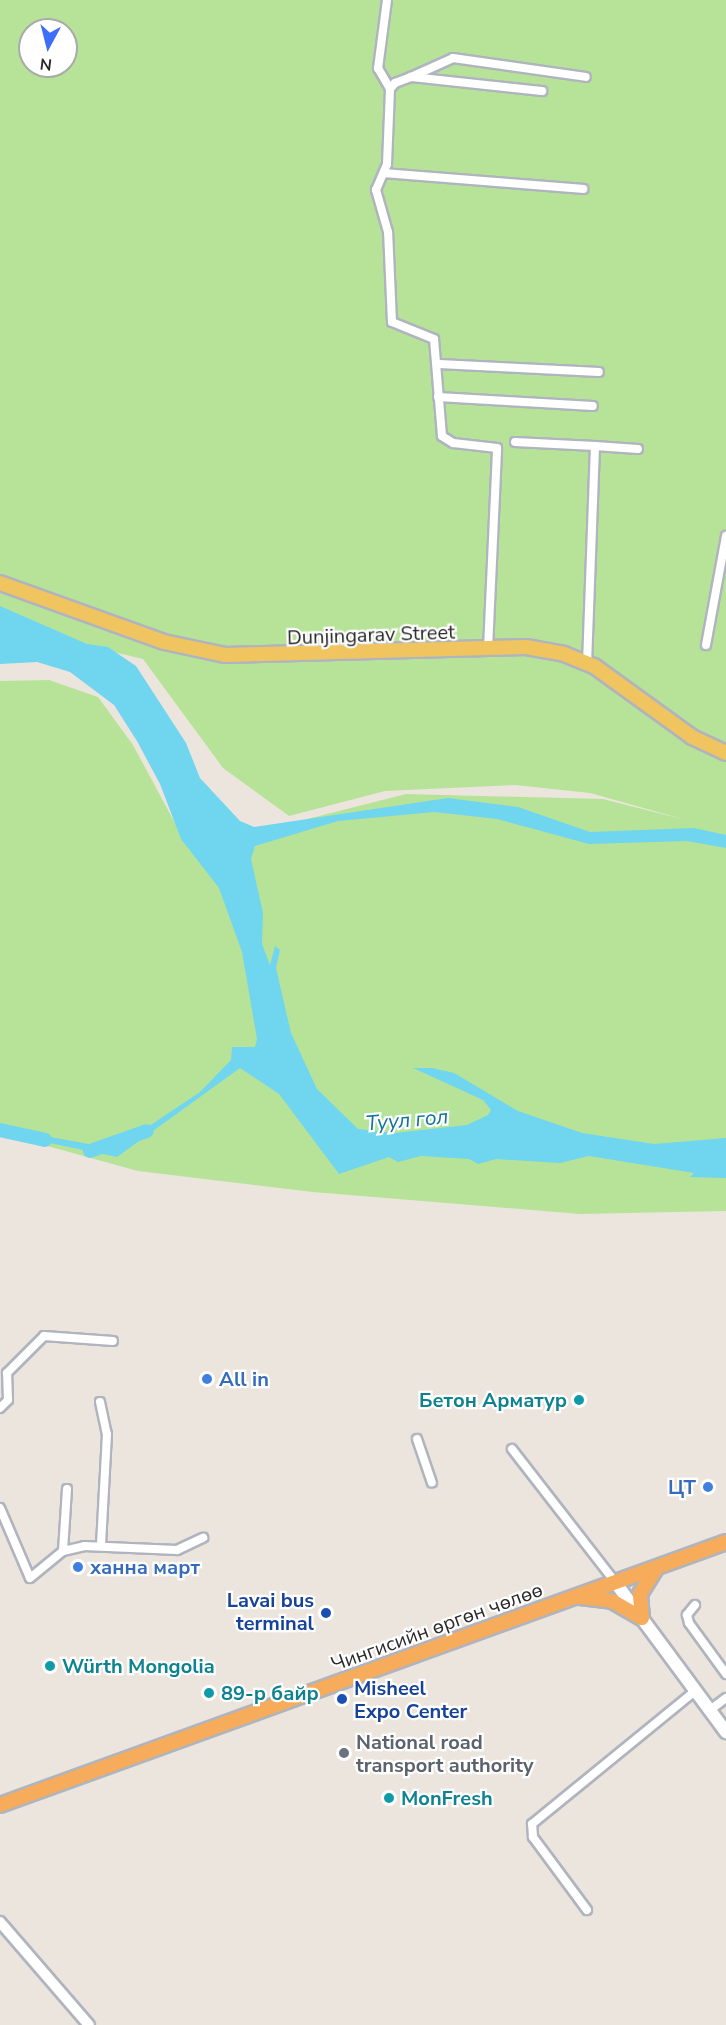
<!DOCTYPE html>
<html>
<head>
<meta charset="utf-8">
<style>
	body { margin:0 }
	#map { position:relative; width:726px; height:2025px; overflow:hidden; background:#ece5dd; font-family:"Nunito Sans",sans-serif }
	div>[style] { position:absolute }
	.green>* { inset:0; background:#b7e399 }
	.water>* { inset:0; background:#70d5ee }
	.river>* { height:14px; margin:-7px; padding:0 7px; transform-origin:7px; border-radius:7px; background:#70d5ee }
	.roads { filter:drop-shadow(2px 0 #b0b4be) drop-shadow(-2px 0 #b0b4be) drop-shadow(0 2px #b0b4be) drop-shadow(0 -2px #b0b4be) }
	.minor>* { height:8px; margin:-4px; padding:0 4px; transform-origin:4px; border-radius:4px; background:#fff }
	.tertiary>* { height:10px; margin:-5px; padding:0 5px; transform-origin:5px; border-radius:5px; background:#fff }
	.secondary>* { height:12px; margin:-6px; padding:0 6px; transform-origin:6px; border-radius:6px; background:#fff }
	.primary>* { height:14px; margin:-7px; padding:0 7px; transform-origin:7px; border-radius:7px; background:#f0c45e }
	.trunk>* { height:14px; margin:-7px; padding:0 7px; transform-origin:7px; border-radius:7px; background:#f6ac5a }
	.dots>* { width:16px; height:16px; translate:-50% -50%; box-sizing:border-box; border:3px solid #fff; border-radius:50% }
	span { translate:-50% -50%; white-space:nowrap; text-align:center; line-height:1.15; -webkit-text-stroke:4.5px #fff; paint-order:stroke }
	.street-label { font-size:20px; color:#2a2a2a }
	.shop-label { font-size:20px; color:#366cbe; font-weight:700 }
	.left { translate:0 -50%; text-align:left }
	.right { translate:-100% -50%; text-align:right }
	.culture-label { font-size:20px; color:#0d838f; font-weight:700 }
	.transit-label { font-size:20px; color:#164399; font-weight:700 }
	.worship-label { font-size:20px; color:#5b616d; font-weight:700 }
	.water-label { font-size:21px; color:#0e749b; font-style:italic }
	.north { position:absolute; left:18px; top:18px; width:60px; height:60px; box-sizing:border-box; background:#fff; border:2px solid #aaa; border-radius:50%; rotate:187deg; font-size:16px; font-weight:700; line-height:24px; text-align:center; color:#2a2a2a }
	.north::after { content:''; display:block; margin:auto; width:21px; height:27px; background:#3d6df9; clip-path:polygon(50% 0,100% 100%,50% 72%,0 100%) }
</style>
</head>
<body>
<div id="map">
	<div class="green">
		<div style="clip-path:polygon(evenodd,0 0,726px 0,726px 1211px,580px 1214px,313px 1192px,138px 1171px,0 1133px,0 681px,49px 680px,98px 697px,133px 745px,189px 849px,406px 794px,603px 799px,686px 820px,590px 793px,515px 785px,385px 791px,289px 816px,223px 768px,143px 659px,0 625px,0 0,30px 30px,66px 30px,66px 66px,30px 66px,30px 30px)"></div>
	</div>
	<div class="water">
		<div style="clip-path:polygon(0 606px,87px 644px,108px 647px,136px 666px,186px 743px,200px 778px,240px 821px,254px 827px,448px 798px,518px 807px,590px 832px,694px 828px,726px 835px,726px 848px,687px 841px,589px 844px,497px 819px,434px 812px,338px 821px,255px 846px,251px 859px,263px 913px,262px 944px,270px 965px,275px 946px,280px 950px,276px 968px,291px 1033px,317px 1089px,358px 1129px,395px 1133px,467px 1125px,488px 1115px,491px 1110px,483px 1100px,413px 1068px,432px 1068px,454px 1073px,518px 1111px,582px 1133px,654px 1144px,726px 1138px,726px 1178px,690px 1177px,694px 1173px,589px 1156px,560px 1163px,496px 1159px,478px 1164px,469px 1159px,421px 1156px,398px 1162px,389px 1157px,339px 1174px,279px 1094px,240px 1068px,117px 1157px,26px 1138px,29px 1133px,115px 1149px,200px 1092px,231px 1060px,232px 1047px,255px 1047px,257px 1039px,242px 952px,219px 888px,181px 839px,160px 784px,137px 741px,114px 705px,70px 672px,37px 662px,0 664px)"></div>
	</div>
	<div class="river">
		<div style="left:0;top:1130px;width:46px;rotate:12.5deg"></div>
		<div style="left:90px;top:1151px;width:60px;rotate:-19.3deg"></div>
	</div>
	<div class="roads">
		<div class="minor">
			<div style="left:387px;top:0;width:69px;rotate:97.5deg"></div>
			<div style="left:378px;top:68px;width:24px;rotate:60deg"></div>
			<div style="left:411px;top:77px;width:46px;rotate:-24.3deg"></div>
			<div style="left:453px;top:58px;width:134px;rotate:8.1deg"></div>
			<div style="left:384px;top:173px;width:200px;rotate:4.6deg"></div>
			<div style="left:439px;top:364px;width:160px;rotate:2.9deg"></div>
			<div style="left:438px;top:397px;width:155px;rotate:3.3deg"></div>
			<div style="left:515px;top:442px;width:80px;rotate:2.9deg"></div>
			<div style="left:595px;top:446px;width:216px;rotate:92.1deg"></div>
			<div style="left:595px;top:446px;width:43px;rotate:4deg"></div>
			<div style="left:706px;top:645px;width:111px;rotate:-79.6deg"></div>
			<div style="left:488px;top:649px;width:201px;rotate:-87.4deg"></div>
			<div style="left:497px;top:448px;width:44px;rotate:-173.5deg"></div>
			<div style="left:453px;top:443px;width:13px;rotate:-148deg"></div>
			<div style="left:442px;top:436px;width:97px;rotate:-94.7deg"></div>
			<div style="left:434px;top:339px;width:45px;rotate:-158deg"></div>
			<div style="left:392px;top:322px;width:90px;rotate:-92.5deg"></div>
			<div style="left:388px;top:232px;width:44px;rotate:-105.9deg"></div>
			<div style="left:376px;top:190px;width:28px;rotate:-67deg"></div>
			<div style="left:387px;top:164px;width:75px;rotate:-87.7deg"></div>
			<div style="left:390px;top:89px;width:8px;rotate:-50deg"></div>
			<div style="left:395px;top:83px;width:17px;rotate:-21deg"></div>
			<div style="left:411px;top:77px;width:132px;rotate:6.1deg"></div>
			<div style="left:100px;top:1402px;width:33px;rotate:78deg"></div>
			<div style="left:107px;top:1434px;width:112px;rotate:93.1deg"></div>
			<div style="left:0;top:1408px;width:11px;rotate:-45deg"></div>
			<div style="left:8px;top:1400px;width:27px;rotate:-92deg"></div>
			<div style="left:7px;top:1373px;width:52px;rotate:-45deg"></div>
			<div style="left:44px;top:1336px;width:69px;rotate:4.1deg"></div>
			<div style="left:417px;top:1439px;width:46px;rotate:71.2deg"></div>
			<div style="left:512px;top:1449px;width:168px;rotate:52.2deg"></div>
			<div style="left:67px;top:1489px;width:62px;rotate:93.7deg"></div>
			<div style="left:63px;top:1551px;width:22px;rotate:-13deg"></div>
			<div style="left:84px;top:1546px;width:93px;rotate:2.5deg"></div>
			<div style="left:177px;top:1550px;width:29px;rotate:-25deg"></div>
			<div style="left:0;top:1508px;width:76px;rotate:66.8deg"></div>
			<div style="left:30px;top:1578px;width:43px;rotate:-39.3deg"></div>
			<div style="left:695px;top:1605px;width:13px;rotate:129deg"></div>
			<div style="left:687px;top:1615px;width:8px;rotate:76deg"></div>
			<div style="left:689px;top:1623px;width:63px;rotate:54deg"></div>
			<div style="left:710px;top:1710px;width:20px;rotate:-37deg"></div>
			<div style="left:587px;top:1910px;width:91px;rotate:-126.5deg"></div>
			<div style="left:533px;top:1837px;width:13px;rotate:-94deg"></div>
			<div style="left:532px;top:1824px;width:210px;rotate:-39.2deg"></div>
		</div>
		<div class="tertiary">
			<div style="left:0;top:1922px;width:136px;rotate:49.2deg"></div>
		</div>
		<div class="secondary">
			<div style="left:615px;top:1582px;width:187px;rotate:53.5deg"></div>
		</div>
		<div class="primary">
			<div style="left:0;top:583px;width:174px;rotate:19.8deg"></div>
			<div style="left:164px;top:642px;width:62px;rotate:12deg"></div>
			<div style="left:225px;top:655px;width:301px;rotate:-1.5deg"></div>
			<div style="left:526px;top:647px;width:39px;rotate:10deg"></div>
			<div style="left:564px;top:654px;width:32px;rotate:22deg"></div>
			<div style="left:594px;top:666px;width:121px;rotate:35.9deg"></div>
			<div style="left:692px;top:737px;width:38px;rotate:25deg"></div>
		</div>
		<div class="trunk">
			<div style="left:580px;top:1597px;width:32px;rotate:7deg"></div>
			<div style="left:612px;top:1601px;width:34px;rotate:30deg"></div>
			<div style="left:642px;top:1618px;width:24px;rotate:-95deg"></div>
			<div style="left:640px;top:1594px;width:31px;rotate:-58deg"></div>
			<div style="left:0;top:1805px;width:772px;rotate:-19.91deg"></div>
		</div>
	</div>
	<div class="dots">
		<div style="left:207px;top:1379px;background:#3f7fe0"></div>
		<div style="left:579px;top:1400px;background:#0f9aa8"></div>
		<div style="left:708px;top:1487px;background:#3f7fe0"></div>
		<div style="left:78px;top:1567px;background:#3f7fe0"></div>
		<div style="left:326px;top:1613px;background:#1a4fb4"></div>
		<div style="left:50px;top:1666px;background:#0f9aa8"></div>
		<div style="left:209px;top:1693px;background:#0f9aa8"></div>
		<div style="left:342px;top:1699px;background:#1a4fb4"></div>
		<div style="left:344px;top:1753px;background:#6b7280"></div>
		<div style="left:389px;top:1798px;background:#0f9aa8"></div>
	</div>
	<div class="street-label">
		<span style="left:371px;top:635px;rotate:-2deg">Dunjingarav Street</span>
		<span style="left:437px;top:1627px;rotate:-20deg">Чингисийн өргөн чөлөө</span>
	</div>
	<div class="shop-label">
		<span class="left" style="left:219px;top:1379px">All in</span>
		<span class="right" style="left:696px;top:1487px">ЦТ</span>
		<span class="left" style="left:90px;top:1567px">ханна март</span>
	</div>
	<div class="culture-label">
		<span class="right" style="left:567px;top:1400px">Бетон Арматур</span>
		<span class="left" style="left:62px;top:1666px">Würth Mongolia</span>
		<span class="left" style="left:221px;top:1693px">89-р байр</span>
		<span class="left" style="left:401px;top:1798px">MonFresh</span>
	</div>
	<div class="transit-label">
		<span class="right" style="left:314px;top:1612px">Lavai bus<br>terminal</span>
		<span class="left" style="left:354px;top:1700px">Misheel<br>Expo Center</span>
	</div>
	<div class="worship-label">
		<span class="left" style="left:356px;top:1754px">National road<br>transport authority</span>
	</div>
	<div class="water-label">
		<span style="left:407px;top:1120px;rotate:-5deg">Туул гол</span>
	</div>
	<div class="north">N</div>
</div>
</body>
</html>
